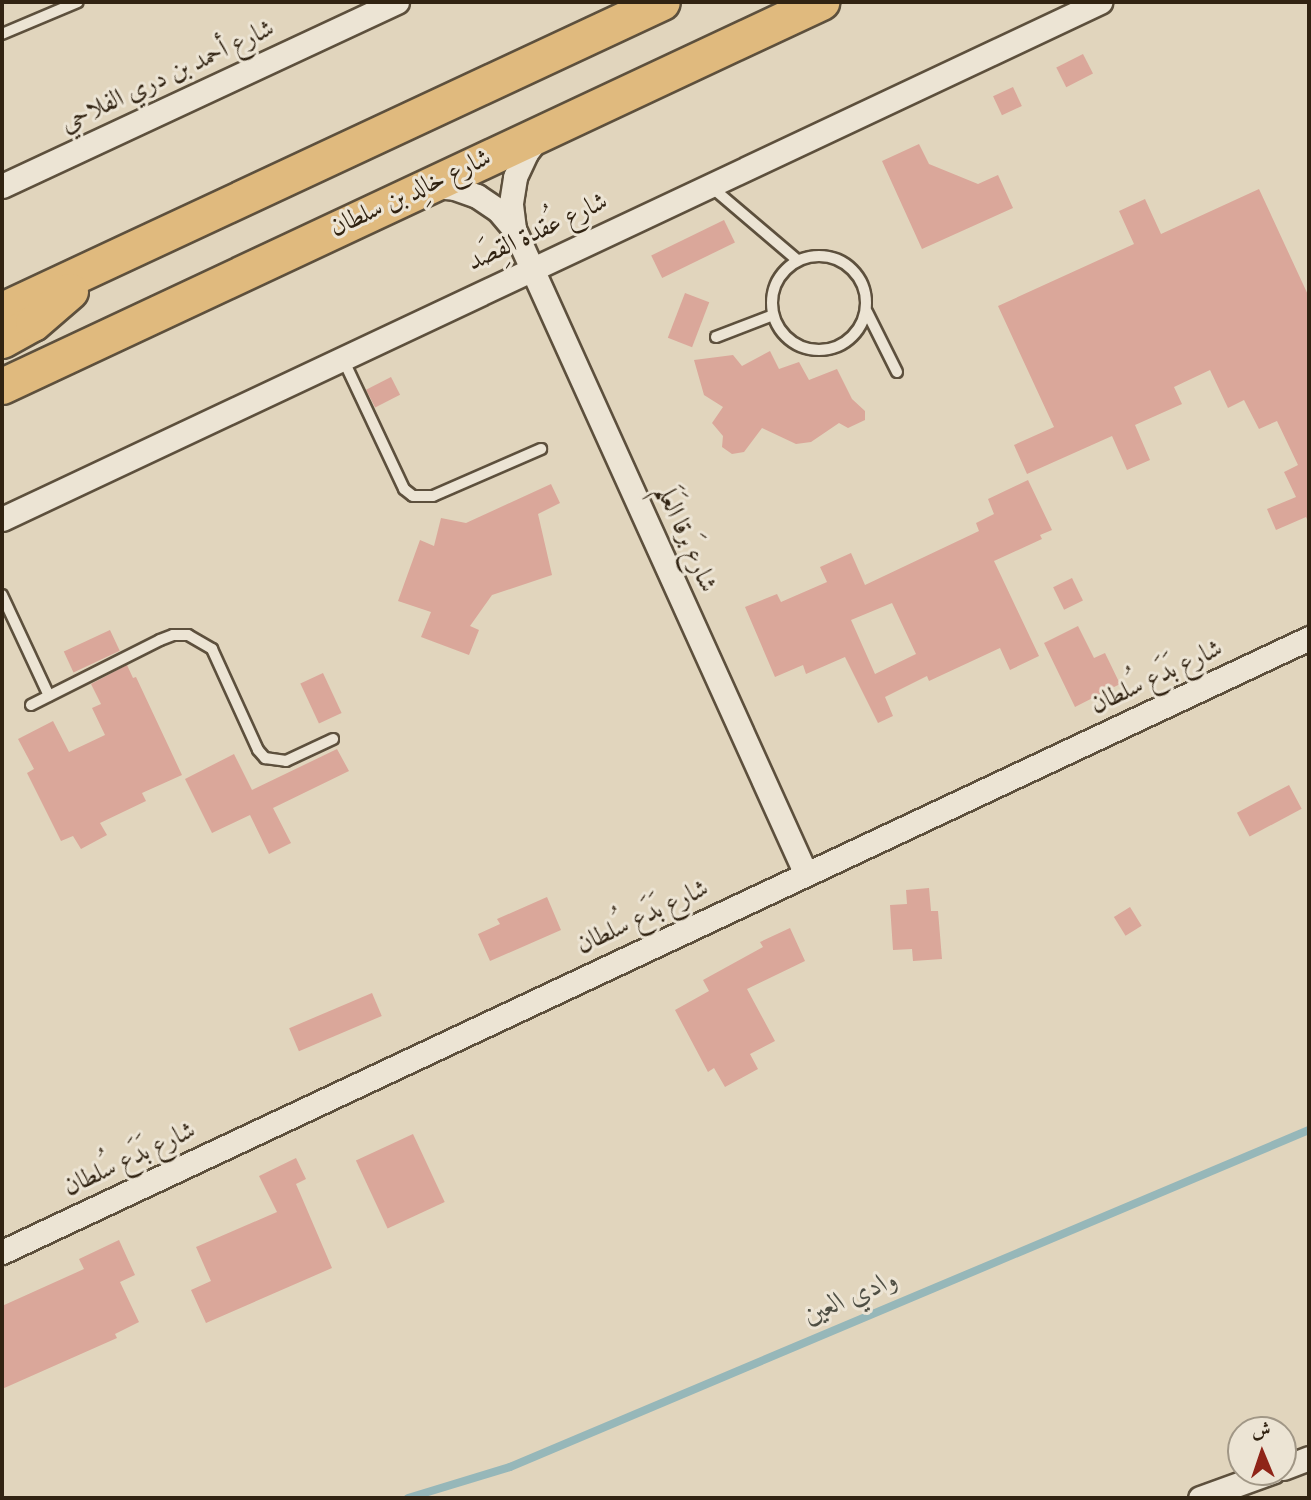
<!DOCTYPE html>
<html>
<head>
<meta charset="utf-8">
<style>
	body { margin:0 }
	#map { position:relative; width:1311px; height:1500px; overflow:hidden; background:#e1d5bd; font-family:"Sorts Mill Goudy",Amiri,serif }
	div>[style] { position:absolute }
	.stream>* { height:8px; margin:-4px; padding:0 4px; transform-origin:4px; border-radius:4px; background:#96b7b9 }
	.building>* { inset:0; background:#daa79a; transform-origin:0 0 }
	.roads { filter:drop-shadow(2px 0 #5d503d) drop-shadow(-2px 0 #5d503d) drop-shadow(0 2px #5d503d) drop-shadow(0 -2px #5d503d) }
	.service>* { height:10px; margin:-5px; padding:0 5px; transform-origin:5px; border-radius:5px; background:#ece4d4 }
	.service>.ring { margin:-5px; padding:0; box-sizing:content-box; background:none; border:10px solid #ece4d4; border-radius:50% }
	.minor>* { height:23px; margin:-11.5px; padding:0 11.5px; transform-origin:11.5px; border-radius:11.5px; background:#ece4d4 }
	.primary>* { height:35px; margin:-17.5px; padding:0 17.5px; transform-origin:17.5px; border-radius:17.5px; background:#e0ba7e }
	span { translate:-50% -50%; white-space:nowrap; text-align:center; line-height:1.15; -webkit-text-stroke:6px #ece4d4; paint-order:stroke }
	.street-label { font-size:26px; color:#312312 }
	.water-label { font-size:28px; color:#4f4f44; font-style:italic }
	.frame { position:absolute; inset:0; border:4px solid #312312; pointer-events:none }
	.north { position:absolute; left:1227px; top:1416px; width:70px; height:70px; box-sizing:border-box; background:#ece4d4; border:2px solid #a19786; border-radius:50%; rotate:358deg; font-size:19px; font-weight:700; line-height:28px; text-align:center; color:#312312 }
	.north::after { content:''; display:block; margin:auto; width:24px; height:32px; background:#8f2418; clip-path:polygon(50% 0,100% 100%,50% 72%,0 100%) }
</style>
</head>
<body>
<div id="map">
	<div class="stream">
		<div style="left:408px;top:1498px;width:107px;rotate:-16.9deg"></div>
		<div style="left:510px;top:1467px;width:867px;rotate:-22.87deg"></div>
	</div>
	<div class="building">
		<div style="left:1083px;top:54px;width:22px;height:30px;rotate:63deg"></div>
		<div style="left:1013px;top:87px;width:21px;height:22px;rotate:65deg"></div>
		<div style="clip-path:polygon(919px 144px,929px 164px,978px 184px,998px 175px,1013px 208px,922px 249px,882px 161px)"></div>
		<div style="clip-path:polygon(1259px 189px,1309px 297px,1309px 523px,1306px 517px,1276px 530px,1267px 509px,1296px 497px,1284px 472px,1298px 465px,1277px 421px,1259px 429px,1244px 400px,1228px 408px,1210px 370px,1174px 387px,1182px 404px,1135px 425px,1150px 460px,1127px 470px,1112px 436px,1027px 474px,1014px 445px,1054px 427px,998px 306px,1134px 244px,1119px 211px,1145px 199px,1161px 234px)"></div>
		<div style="left:724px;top:220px;width:25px;height:81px;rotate:64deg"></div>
		<div style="left:685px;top:293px;width:26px;height:48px;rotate:21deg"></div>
		<div style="clip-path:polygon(770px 351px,779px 369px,799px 362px,809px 380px,837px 369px,852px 399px,865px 411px,865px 420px,848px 428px,839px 423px,811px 442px,796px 444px,762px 428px,744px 452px,732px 454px,722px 447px,723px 436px,712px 423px,723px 407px,704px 395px,694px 360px,733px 355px,742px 366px)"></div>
		<div style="left:391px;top:377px;width:20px;height:28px;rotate:63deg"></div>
		<div style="clip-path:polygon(evenodd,1028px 480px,1052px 530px,1040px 535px,1042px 539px,994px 561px,1039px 656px,1010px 670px,1000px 648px,929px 681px,927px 676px,885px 697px,893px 716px,878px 723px,845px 657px,806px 674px,803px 665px,775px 677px,745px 607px,777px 594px,781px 602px,827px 582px,820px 567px,851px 553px,865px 585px,979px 531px,976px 523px,994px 514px,988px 499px,1028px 480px,892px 603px,916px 654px,875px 674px,851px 620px,892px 603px)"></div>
		<div style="clip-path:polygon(551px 484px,560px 503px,538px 514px,552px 575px,492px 595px,470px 626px,479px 630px,469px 655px,421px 637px,431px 612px,398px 601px,420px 540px,434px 546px,441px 518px,466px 523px)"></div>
		<div style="left:1072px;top:578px;width:25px;height:21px;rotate:64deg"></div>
		<div style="clip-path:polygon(1078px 626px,1094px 658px,1105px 653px,1120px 684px,1075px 707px,1044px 643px)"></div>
		<div style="left:110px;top:630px;width:23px;height:51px;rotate:65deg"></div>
		<div style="clip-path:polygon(127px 665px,133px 678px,136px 677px,182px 775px,142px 793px,146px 801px,100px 823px,107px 835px,81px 849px,73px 836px,61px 841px,27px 773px,34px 769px,18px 739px,53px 721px,69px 752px,105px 735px,92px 708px,101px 704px,91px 684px)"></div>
		<div style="left:323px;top:673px;width:44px;height:25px;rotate:65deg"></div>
		<div style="clip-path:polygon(337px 749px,349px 771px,273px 808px,291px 843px,269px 854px,250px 815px,212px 833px,185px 779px,234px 754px,252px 790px)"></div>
		<div style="left:1289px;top:785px;width:27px;height:59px;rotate:62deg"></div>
		<div style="clip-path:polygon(929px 888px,931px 911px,938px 911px,942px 959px,913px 961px,912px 949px,893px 950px,890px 905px,907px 904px,906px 890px)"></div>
		<div style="clip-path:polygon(547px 897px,561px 930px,490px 961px,478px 934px,500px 924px,497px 919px)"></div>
		<div style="left:1130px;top:907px;width:22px;height:19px;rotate:58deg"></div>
		<div style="clip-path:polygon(790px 928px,805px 961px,747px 989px,775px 1041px,750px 1054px,758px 1069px,725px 1087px,714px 1068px,708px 1072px,675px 1010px,709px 991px,703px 980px,763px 947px,760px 942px)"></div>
		<div style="left:372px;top:993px;width:25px;height:90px;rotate:67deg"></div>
		<div style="left:413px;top:1134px;width:75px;height:63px;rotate:65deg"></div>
		<div style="clip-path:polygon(296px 1158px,306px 1179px,296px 1184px,332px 1268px,206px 1323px,191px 1290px,211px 1281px,196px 1247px,277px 1212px,259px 1176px)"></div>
		<div style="clip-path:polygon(119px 1240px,135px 1275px,120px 1282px,139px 1322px,115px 1334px,117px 1338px,2px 1389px,2px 1306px,84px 1269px,79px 1259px)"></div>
	</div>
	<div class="roads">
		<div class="service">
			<div style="left:2px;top:34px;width:82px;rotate:-22.8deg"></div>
			<div style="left:709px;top:185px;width:116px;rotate:40.4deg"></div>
			<div class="ring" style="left:772px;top:256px;width:84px;height:84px"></div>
			<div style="left:867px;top:312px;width:67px;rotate:63.4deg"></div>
			<div style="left:716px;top:337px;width:61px;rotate:-21.1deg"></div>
			<div style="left:342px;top:357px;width:146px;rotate:64.8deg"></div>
			<div style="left:404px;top:489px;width:11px;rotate:38deg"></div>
			<div style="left:413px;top:496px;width:20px"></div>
			<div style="left:433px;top:496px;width:118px;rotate:-23.5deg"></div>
			<div style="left:2px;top:595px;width:111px;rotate:65deg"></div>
			<div style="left:31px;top:705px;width:144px;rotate:-26.7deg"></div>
			<div style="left:160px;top:640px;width:14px;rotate:-21deg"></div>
			<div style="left:173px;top:635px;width:15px"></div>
			<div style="left:188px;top:635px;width:28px;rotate:30deg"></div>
			<div style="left:212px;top:649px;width:111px;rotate:65.5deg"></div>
			<div style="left:258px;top:750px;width:11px;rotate:49deg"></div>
			<div style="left:265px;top:758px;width:21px;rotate:8deg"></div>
			<div style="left:286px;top:761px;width:52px;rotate:-25.1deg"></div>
		</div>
		<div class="minor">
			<div style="left:2px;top:186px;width:436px;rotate:-25deg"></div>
			<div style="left:433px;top:186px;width:21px;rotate:5deg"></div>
			<div style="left:454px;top:188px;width:24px;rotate:19deg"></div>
			<div style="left:477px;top:196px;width:25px;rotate:34deg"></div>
			<div style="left:498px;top:210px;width:25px;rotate:50deg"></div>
			<div style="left:514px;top:229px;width:706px;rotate:65.65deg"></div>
			<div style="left:514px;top:229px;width:26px;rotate:-97deg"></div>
			<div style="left:511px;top:203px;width:26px;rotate:-81deg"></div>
			<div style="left:515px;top:177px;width:26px;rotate:-65deg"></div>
			<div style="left:526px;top:153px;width:20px;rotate:-53deg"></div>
			<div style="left:2px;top:519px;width:1214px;rotate:-25.21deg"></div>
			<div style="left:2px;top:1252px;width:1444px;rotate:-25.16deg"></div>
			<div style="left:1283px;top:1468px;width:28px;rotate:-21deg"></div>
			<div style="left:1200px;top:1498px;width:77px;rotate:-19.9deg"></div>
		</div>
		<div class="primary">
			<div style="left:2px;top:310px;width:728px;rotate:-25.02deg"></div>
			<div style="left:2px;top:340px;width:35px;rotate:-29deg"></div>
			<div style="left:33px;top:323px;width:49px;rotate:-40.9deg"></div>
			<div style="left:2px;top:386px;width:905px;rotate:-25.12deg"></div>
		</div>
	</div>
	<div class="street-label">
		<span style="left:168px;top:77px;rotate:-25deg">شارع أحمد بن دري الفلاحي</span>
		<span style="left:411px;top:194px;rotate:-25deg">شارع خالِد بن سلطان</span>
		<span style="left:538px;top:233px;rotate:-25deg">شارع عُقدة القِصَد</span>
		<span style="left:685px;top:539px;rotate:66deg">شارع بَرقا العَلَم</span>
		<span style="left:1157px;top:678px;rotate:-25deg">شارع بَدَع سُلطان</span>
		<span style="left:643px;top:918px;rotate:-25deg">شارع بَدَع سُلطان</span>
		<span style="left:130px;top:1160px;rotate:-25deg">شارع بَدَع سُلطان</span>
	</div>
	<div class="water-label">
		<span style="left:851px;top:1298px;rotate:-23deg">وادي العين</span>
	</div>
	<div class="frame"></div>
	<div class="north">ش</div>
</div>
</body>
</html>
